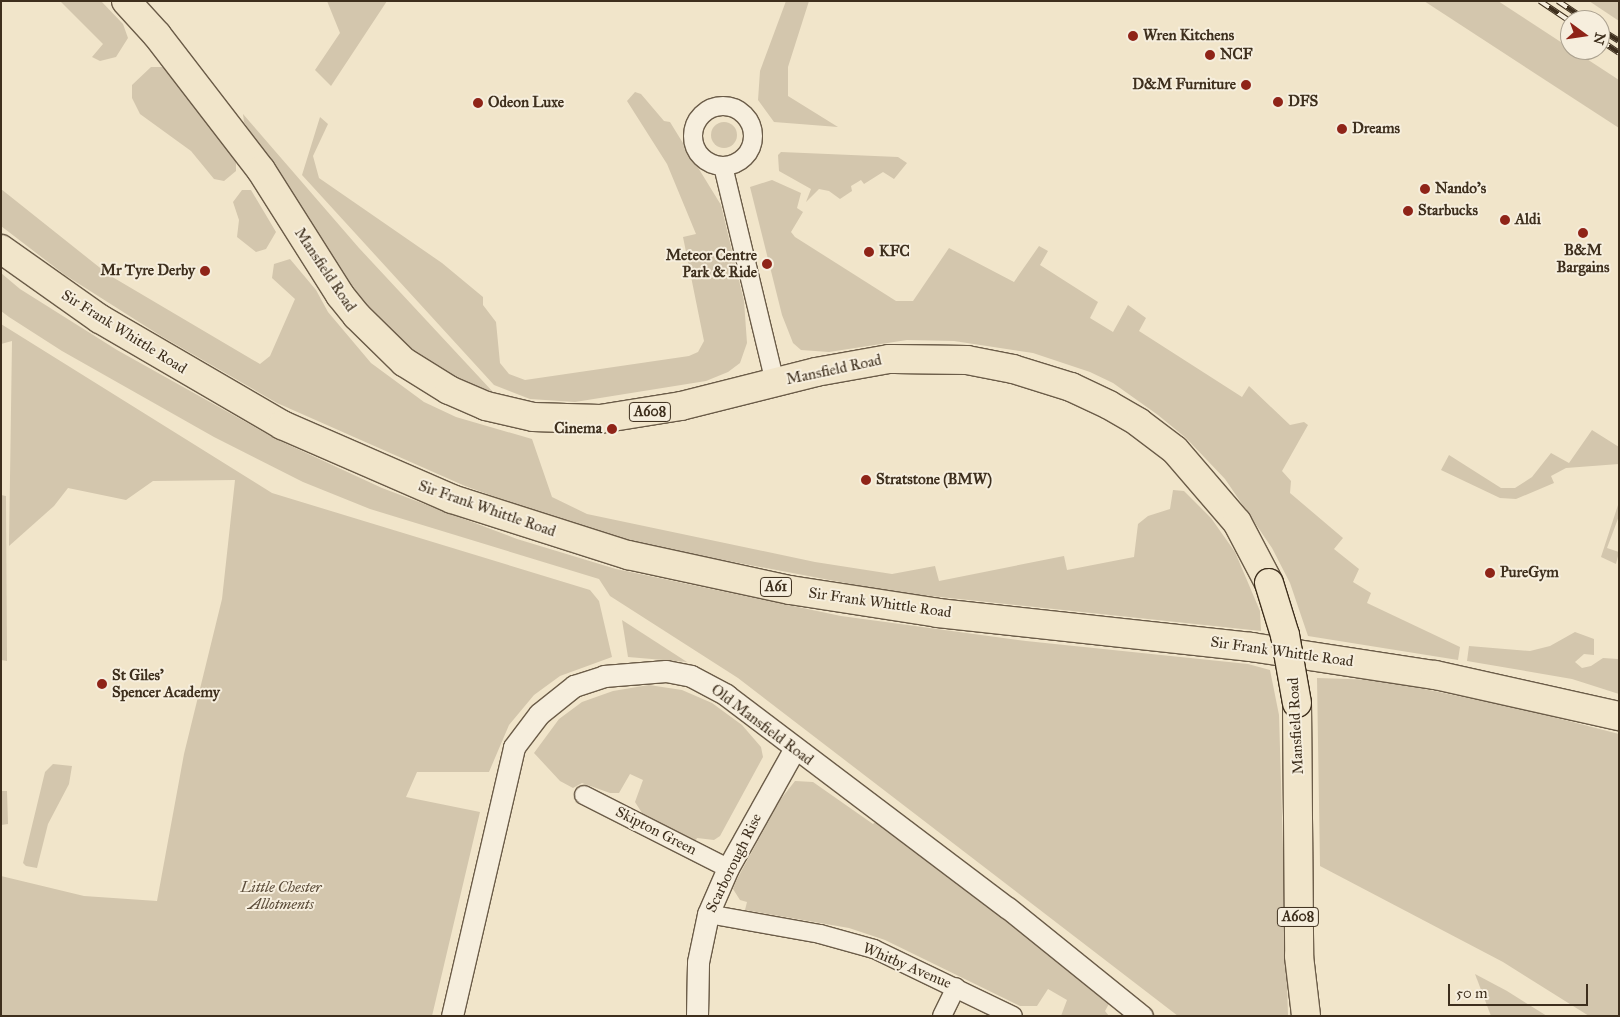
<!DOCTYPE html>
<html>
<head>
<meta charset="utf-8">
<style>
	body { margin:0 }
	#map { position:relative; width:1620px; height:1017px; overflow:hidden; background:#f1e5ca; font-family:"IM FELL Great Primer",serif }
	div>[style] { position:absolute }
	.green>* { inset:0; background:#d3c6ad }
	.round { border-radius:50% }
	.roads { filter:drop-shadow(1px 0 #6b5c48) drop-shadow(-1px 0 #6b5c48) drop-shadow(0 1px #6b5c48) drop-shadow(0 -1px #6b5c48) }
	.minor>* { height:18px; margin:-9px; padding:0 9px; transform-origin:9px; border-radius:9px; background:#f6eedd }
	.minor>.ring { margin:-9px; padding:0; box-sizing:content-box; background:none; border:18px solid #f6eedd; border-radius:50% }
	.tertiary>* { height:21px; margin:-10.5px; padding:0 10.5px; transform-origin:10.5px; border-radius:10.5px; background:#f6eedd }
	.primary>* { height:28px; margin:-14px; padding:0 14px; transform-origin:14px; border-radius:14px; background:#f1e5ca }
	.trunk>* { height:28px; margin:-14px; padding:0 14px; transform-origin:14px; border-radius:14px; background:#f1e5ca }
	.rail>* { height:5.5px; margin-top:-2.75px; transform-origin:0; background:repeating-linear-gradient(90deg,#f6eedd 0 11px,#3e2f1d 0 22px); box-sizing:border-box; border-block:1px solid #3e2f1d }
	.bridges { filter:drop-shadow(1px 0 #3e2f1d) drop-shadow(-1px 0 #3e2f1d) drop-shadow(0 1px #3e2f1d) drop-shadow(0 -1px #3e2f1d) }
	.primary-bridge>* { height:28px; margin:-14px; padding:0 14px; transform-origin:14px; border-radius:14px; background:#f1e5ca }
	.dots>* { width:14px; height:14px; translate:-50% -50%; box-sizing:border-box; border:2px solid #f6eedd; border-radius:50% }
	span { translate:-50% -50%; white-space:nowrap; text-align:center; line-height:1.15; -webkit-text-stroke:4px #f6eedd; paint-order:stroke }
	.shield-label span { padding:1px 4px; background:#f6eedd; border:1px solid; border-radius:4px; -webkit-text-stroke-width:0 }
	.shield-label { font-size:14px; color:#3e2f1d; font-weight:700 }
	.poi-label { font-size:15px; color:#3e2f1d; font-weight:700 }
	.left { translate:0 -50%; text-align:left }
	.right { translate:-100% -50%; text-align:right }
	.street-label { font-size:15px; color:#3e2f1d }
	.park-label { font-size:15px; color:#5c4d3a; font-style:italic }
	.frame { position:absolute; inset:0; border:2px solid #3e2f1d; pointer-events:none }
	.north { position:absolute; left:1560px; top:10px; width:50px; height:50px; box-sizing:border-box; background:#f6eedd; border:1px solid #aca290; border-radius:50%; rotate:104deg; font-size:14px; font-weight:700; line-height:20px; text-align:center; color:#3e2f1d }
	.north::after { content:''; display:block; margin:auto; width:18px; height:22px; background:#8f2418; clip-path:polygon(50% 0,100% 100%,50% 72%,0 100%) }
	.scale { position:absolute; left:1448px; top:984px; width:140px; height:22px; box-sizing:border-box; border:2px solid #3e2f1d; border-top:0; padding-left:6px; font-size:15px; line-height:18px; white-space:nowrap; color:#3e2f1d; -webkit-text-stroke:4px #f6eedd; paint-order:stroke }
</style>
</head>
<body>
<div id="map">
	<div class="green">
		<div style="clip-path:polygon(60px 1px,101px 1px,123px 24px,128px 38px,116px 57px,100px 61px,92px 57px,103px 44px)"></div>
		<div style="clip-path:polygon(327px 1px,387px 1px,331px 86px,315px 70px,340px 33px)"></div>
		<div style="clip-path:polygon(786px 1px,809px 1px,788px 67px,788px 96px,838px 127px,774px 122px,758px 100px,760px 71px)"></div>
		<div style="clip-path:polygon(1424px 1px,1498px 1px,1619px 80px,1619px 128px)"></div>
		<div style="clip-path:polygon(1589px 1px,1619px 1px,1619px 21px)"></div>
		<div style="clip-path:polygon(151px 67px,163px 67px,173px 73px,236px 161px,236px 171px,224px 181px,214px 179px,191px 151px,140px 114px,132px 98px,132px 85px)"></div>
		<div style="clip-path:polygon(635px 92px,641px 94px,664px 121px,670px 122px,721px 205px,744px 301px,747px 343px,740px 363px,728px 372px,706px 381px,575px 402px,530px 399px,494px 385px,302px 175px,320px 117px,328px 124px,313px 156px,319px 178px,442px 263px,483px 297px,483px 305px,496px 322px,500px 363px,509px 374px,525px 380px,689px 356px,698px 352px,704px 341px,683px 237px,696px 234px,667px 164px,627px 101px)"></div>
		<div style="clip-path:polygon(243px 114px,359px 248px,493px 392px,453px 377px,425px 361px,372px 312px,343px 274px,244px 122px)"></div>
		<div class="round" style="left:711px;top:122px;width:26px;height:26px"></div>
		<div style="clip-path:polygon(781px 152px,898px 157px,907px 163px,894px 179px,883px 172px,864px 184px,861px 180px,851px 186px,852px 191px,840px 199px,829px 191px,819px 189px,806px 202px,811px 189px,779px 171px,778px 155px)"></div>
		<div style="clip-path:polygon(772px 180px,801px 193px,797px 208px,803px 212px,791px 232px,795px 237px,896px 301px,913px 301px,949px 248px,1014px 282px,1039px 246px,1048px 251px,1040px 265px,1098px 302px,1090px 318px,1113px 332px,1128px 305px,1146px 318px,1139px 331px,1242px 397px,1249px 386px,1290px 425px,1304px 422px,1308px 425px,1282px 471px,1291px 481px,1290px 493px,1343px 538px,1334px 549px,1359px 569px,1353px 582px,1371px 593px,1367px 603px,1460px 647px,1458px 660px,1308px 636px,1290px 583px,1272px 548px,1225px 479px,1186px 438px,1158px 415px,1113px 383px,1090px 372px,1033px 353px,954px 341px,907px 340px,829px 352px,801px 350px,793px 343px,782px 315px,750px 187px)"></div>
		<div style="clip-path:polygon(1px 189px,109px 275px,260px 364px,270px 356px,295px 299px,272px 278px,274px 264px,290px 259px,316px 290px,328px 312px,371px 363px,424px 402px,456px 417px,532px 439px,552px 497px,587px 514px,815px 562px,892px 574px,935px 566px,939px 581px,1064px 556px,1067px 570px,1134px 557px,1138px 524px,1148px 516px,1170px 509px,1173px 490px,1184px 491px,1211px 518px,1235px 552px,1260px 611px,1261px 631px,893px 592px,644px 545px,540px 513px,465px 486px,277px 403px,161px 336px,65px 275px,1px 226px)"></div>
		<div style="clip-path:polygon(242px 190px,251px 190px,276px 232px,266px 249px,256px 252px,237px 237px,239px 220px,233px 202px)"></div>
		<div style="clip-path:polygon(1px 273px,20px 289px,117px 350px,276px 439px,382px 488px,517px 539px,616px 569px,841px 616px,1026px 641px,1248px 664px,1270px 670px,1279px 715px,1288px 1016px,1178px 1016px,738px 678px,610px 596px,599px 579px,370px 509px,303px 482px,214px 437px,62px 351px,9px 317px,1px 311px)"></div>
		<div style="clip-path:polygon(1px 324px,272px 493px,590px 590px,599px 601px,612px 657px,560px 676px,534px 695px,509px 725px,489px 772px,417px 772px,406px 797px,480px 812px,432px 1016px,1px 1016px,1px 876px,84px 896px,157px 901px,184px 754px,222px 599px,235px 480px,153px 481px,126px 500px,68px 488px,54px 506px,9px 546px,12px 341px,1px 344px)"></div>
		<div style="clip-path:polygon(1592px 430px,1619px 447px,1619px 464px,1566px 468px,1551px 476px,1554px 483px,1516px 499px,1500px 498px,1441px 470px,1449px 455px,1501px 488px,1515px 488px,1532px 477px,1551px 453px,1569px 463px)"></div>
		<div style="clip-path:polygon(1px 495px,6px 496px,7px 661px,1px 660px)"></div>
		<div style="clip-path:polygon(1619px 502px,1619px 516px,1607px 548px,1619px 552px,1616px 564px,1601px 557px)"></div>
		<div style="clip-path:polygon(622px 620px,687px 662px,628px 657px)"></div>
		<div style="clip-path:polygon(1575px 632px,1594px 639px,1594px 655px,1584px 654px,1575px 662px,1582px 668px,1591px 666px,1603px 658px,1618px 659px,1619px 694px,1572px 679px,1467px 661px,1469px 646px,1530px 651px,1550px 646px)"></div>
		<div style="clip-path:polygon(1317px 678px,1380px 680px,1522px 709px,1619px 734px,1619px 1016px,1589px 1016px,1503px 962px,1320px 866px)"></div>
		<div style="clip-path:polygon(649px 685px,682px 690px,712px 703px,742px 725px,761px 747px,763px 757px,720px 836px,714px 840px,697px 838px,695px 842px,642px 813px,635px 802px,643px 780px,630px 774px,619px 793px,610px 793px,582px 783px,573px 788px,560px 781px,534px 753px,559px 719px,582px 702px,613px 691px)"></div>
		<div style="clip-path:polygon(53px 764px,72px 766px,69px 784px,48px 824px,37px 868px,26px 866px,23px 863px,45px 772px)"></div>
		<div style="clip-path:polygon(795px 781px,813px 782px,873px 824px,877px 820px,1110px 1002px,1105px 1011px,1109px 1016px,1061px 1016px,1067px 1000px,1048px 989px,1037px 1006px,1020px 1006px,885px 940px,849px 928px,745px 910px,747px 902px,740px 900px,733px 889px,736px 881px,780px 800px)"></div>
		<div style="clip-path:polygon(1px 791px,7px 791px,8px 824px,1px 825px)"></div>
		<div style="clip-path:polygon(1475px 974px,1507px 991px,1547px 1016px,1491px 1016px)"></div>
	</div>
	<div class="roads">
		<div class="minor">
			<div class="ring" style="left:693px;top:106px;width:42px;height:42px"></div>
			<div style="left:723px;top:166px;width:222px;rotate:76.5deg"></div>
			<div style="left:584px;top:795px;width:161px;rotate:26.9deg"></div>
			<div style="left:708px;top:914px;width:114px;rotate:10.1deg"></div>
			<div style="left:820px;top:934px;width:56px;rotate:15.5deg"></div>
			<div style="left:874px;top:949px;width:154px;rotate:25.7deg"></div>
			<div style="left:942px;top:1016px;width:32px;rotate:-64deg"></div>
		</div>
		<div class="tertiary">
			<div style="left:452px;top:1016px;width:276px;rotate:-77deg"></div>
			<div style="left:514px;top:747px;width:41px;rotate:-52.9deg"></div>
			<div style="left:539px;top:714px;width:45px;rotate:-38.7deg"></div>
			<div style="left:574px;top:686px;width:32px;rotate:-18deg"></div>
			<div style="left:604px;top:676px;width:62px;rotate:-4.6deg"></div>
			<div style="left:666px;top:671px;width:25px;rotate:11deg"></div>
			<div style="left:691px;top:676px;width:40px;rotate:28deg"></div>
			<div style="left:726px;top:695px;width:353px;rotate:37.1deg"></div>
			<div style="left:1008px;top:908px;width:172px;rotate:38.9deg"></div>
			<div style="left:697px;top:1016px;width:54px;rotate:-88.9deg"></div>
			<div style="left:698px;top:962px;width:49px;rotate:-78.2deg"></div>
			<div style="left:708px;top:914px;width:50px;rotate:-66.5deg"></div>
			<div style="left:728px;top:868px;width:137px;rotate:-60.8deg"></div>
		</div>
		<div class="primary">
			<div style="left:126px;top:1px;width:46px;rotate:47.6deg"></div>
			<div style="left:157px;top:35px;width:170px;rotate:52.4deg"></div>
			<div style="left:261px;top:170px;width:148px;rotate:57.7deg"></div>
			<div style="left:340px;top:295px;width:27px;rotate:51deg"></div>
			<div style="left:357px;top:316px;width:66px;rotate:44.4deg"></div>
			<div style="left:404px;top:362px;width:53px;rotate:31.9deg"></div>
			<div style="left:449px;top:390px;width:40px;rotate:23.4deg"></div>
			<div style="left:486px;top:406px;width:48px;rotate:13.2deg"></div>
			<div style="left:533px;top:417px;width:67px;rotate:1.7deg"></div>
			<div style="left:600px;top:419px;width:82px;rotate:-9.1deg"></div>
			<div style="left:681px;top:406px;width:139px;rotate:-14.1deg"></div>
			<div style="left:816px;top:372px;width:74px;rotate:-10.1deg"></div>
			<div style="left:889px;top:359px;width:78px;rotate:0.7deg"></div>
			<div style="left:967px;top:360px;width:47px;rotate:11.1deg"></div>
			<div style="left:1013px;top:369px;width:61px;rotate:17.2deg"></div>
			<div style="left:1071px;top:387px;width:42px;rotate:25.3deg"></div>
			<div style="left:1109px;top:405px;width:34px;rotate:30deg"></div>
			<div style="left:1138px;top:422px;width:46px;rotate:37.1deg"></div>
			<div style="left:1175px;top:450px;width:95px;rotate:49.3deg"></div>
			<div style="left:1237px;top:522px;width:69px;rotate:62.3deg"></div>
			<div style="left:1297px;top:703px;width:253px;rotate:89.5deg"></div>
			<div style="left:1299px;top:956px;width:60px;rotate:83.3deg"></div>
		</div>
		<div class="trunk">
			<div style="left:1px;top:249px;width:121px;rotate:35.3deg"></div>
			<div style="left:100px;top:319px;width:211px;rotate:30.2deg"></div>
			<div style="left:282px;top:425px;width:185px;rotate:23.5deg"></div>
			<div style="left:452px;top:499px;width:185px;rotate:17.7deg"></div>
			<div style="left:628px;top:555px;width:166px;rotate:12.2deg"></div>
			<div style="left:790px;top:590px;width:150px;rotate:8.8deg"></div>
			<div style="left:938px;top:613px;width:315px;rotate:6.2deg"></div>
			<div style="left:1251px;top:647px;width:186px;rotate:8.7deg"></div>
			<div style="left:1435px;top:675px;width:189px;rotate:12.6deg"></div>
		</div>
	</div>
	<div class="rail">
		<div style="left:1540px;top:1px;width:36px;rotate:34deg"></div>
		<div style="left:1558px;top:1px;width:34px;rotate:34deg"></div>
		<div style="left:1600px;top:29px;width:22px;rotate:32deg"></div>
		<div style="left:1600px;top:40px;width:23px;rotate:34deg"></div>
	</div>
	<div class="bridges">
		<div class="primary-bridge">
			<div style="left:1269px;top:583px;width:54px;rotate:72.9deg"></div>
			<div style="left:1285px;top:635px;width:69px;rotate:80deg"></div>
		</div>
	</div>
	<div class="dots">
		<div style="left:1133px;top:36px;background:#8f2418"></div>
		<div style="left:1210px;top:55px;background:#8f2418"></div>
		<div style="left:1246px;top:85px;background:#8f2418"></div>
		<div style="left:1278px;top:102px;background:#8f2418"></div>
		<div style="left:478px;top:103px;background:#8f2418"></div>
		<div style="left:1342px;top:129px;background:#8f2418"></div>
		<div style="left:1425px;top:189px;background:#8f2418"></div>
		<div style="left:1408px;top:211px;background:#8f2418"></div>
		<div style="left:1505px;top:220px;background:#8f2418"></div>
		<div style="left:1583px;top:233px;background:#8f2418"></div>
		<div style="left:869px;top:252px;background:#8f2418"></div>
		<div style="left:767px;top:264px;background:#8f2418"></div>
		<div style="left:205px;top:271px;background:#8f2418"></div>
		<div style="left:612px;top:429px;background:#8f2418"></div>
		<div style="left:866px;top:480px;background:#8f2418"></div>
		<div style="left:1490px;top:573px;background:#8f2418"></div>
		<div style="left:102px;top:684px;background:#8f2418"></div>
	</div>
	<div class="shield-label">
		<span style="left:650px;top:412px">A608</span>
		<span style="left:776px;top:587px">A61</span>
		<span style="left:1298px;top:917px">A608</span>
	</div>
	<div class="poi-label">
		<span class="left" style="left:1143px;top:36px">Wren Kitchens</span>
		<span class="left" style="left:1220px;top:55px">NCF</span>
		<span class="right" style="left:1236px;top:85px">D&amp;M Furniture</span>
		<span class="left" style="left:1288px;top:102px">DFS</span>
		<span class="left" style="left:488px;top:103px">Odeon Luxe</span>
		<span class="left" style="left:1352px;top:129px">Dreams</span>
		<span class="left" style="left:1435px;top:189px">Nando's</span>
		<span class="left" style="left:1418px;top:211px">Starbucks</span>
		<span class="left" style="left:1515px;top:220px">Aldi</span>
		<span style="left:1583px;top:259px">B&amp;M<br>Bargains</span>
		<span class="left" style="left:879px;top:252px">KFC</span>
		<span class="right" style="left:757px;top:264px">Meteor Centre<br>Park &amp; Ride</span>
		<span class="right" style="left:195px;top:271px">Mr Tyre Derby</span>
		<span class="right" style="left:602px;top:429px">Cinema</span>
		<span class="left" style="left:876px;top:480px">Stratstone (BMW)</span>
		<span class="left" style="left:1500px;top:573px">PureGym</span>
		<span class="left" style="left:112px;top:684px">St Giles'<br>Spencer Academy</span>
	</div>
	<div class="street-label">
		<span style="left:325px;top:270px;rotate:56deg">Mansfield Road</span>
		<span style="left:124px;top:332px;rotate:32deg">Sir Frank Whittle Road</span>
		<span style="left:834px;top:370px;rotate:-12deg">Mansfield Road</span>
		<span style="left:487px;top:509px;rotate:19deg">Sir Frank Whittle Road</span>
		<span style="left:880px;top:603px;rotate:8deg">Sir Frank Whittle Road</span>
		<span style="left:1282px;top:652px;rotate:8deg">Sir Frank Whittle Road</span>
		<span style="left:762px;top:725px;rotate:37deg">Old Mansfield Road</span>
		<span style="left:1296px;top:726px;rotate:-93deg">Mansfield Road</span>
		<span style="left:656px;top:831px;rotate:27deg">Skipton Green</span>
		<span style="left:734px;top:863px;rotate:-64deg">Scarborough Rise</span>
		<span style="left:907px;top:966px;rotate:23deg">Whitby Avenue</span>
	</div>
	<div class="park-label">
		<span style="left:281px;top:896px">Little Chester<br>Allotments</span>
	</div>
	<div class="frame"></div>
	<div class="north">N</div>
	<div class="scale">50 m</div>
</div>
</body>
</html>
